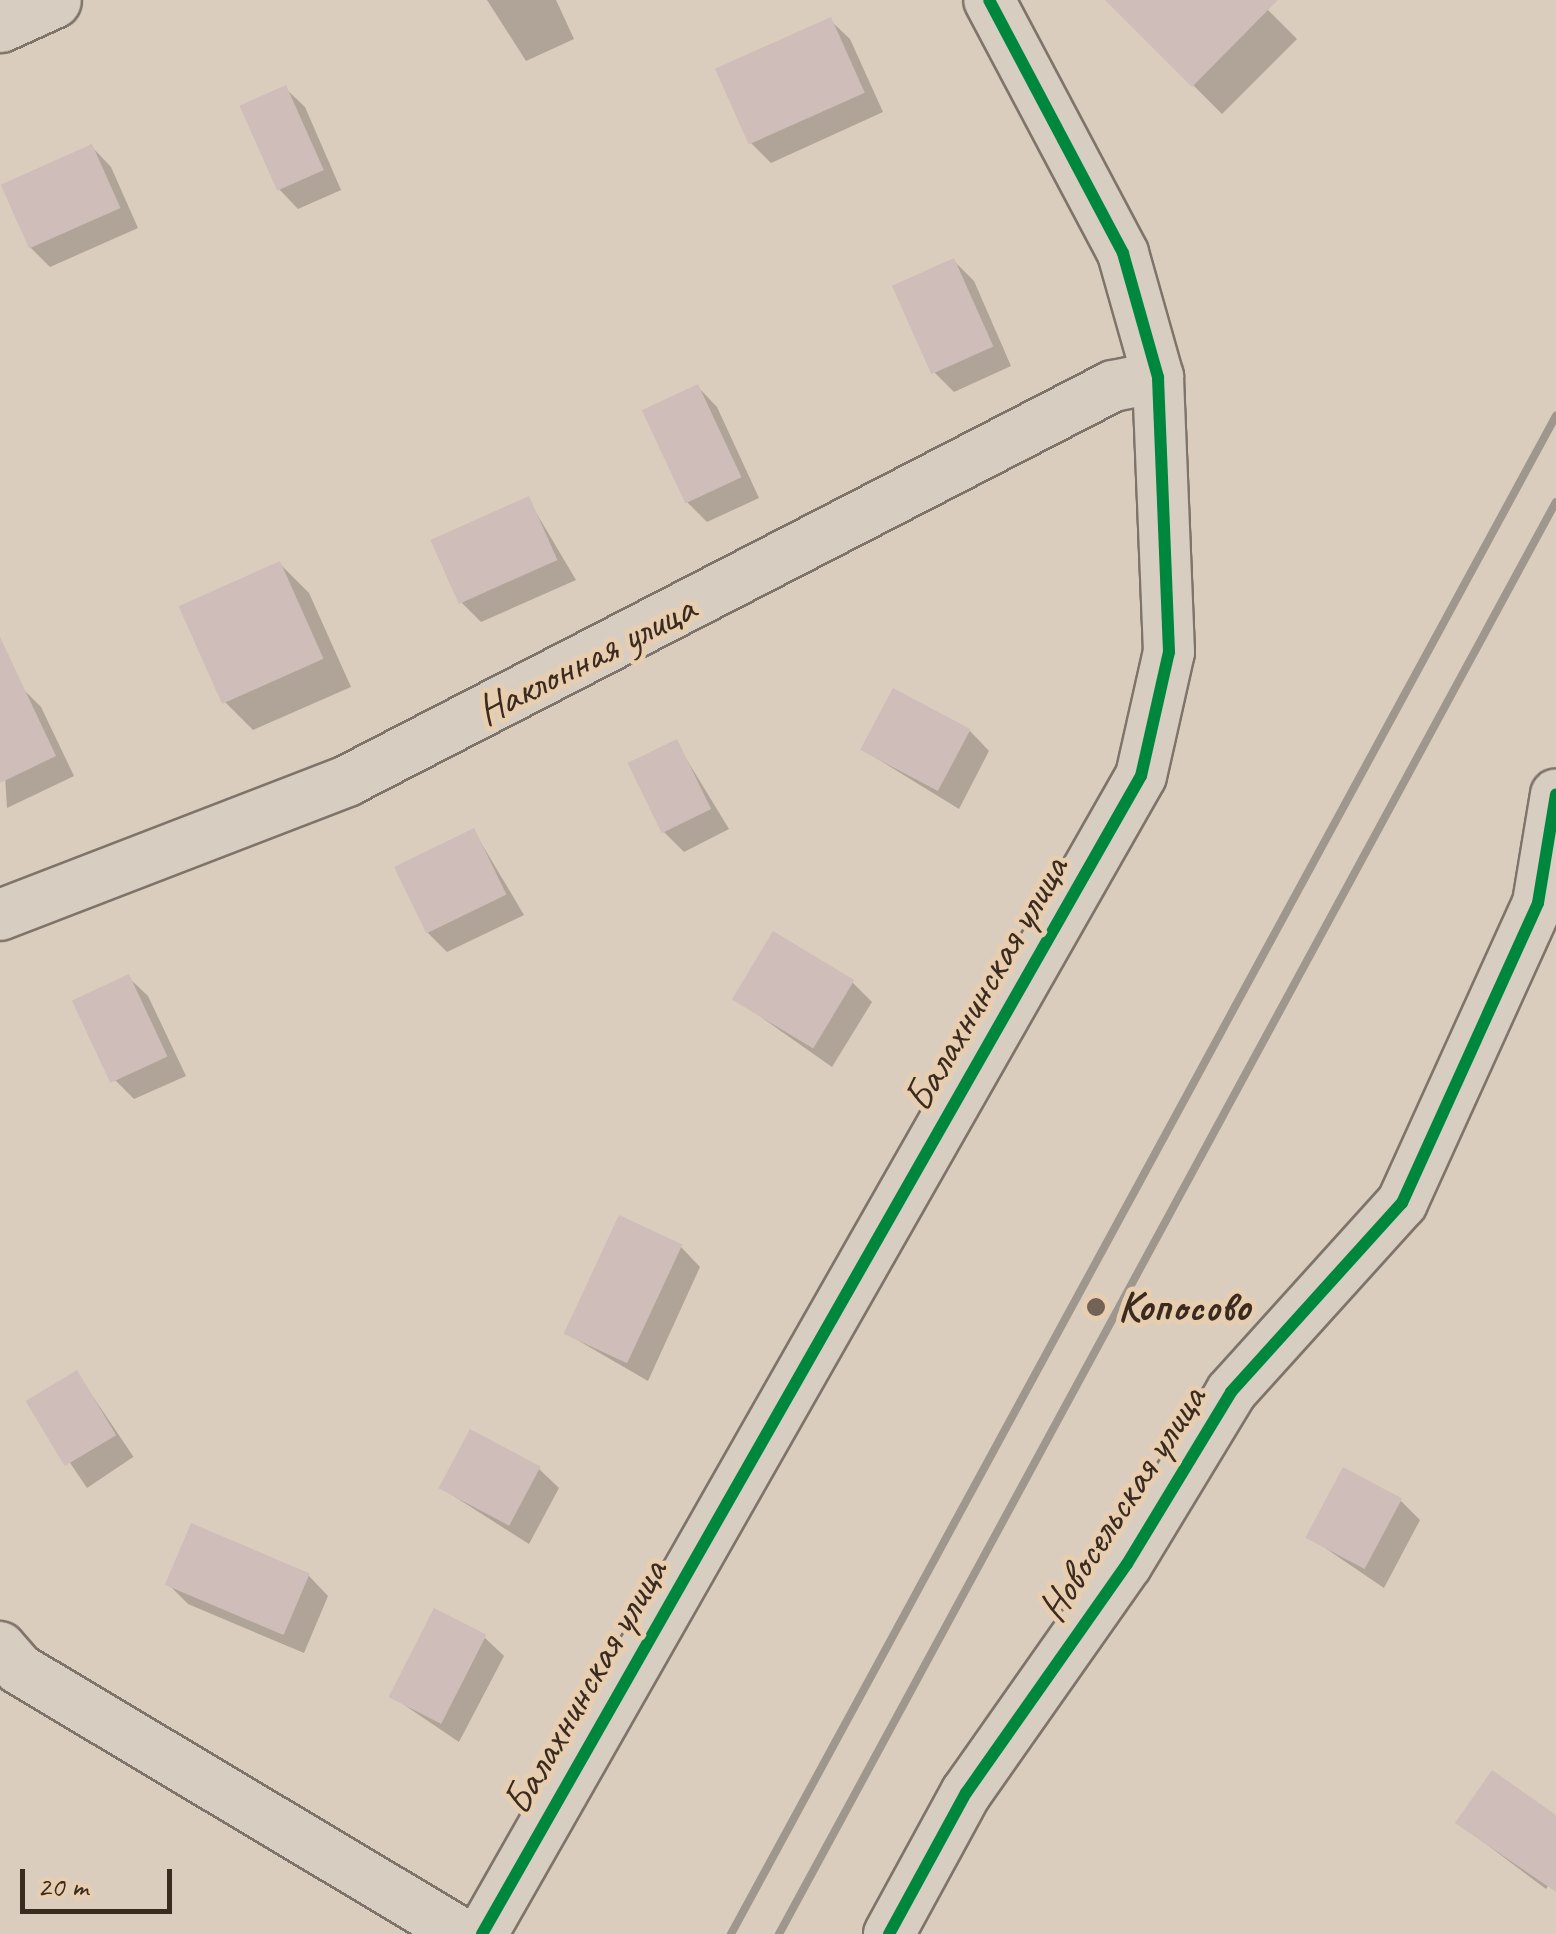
<!DOCTYPE html>
<html>
<head>
<meta charset="utf-8">
<style>
	body { margin:0 }
	#map { position:relative; width:1556px; height:1934px; overflow:hidden; background:#dbcdbd; font-family:Caveat,sans-serif }
	div>[style] { position:absolute }
	.shadow>* { inset:0; background:#0003; transform-origin:0 0 }
	.building>* { inset:0; background:#cebdb9; transform-origin:0 0 }
	.roads { filter:drop-shadow(2px 0 #7e746a) drop-shadow(-2px 0 #7e746a) drop-shadow(0 2px #7e746a) drop-shadow(0 -2px #7e746a) }
	.minor>* { height:50px; margin:-25px; padding:0 25px; transform-origin:25px; border-radius:25px; background:#d7cdc1 }
	.secondary>* { height:55px; margin:-27.5px; padding:0 27.5px; transform-origin:27.5px; border-radius:27.5px; background:#d7cdc1 }
	.rail>* { height:8px; margin:-4px; padding:0 4px; transform-origin:4px; border-radius:4px; background:#9f968d }
	.cycleway>* { height:12px; margin:-6px; padding:0 6px; transform-origin:6px; border-radius:6px; background:#00873e }
	.dots>* { width:28px; height:28px; translate:-50% -50%; box-sizing:border-box; border:5px solid #e8ceb0; border-radius:50% }
	span { translate:-50% -50%; white-space:nowrap; text-align:center; line-height:1.15; -webkit-text-stroke:10px #e8ceb0; paint-order:stroke }
	.street-label { font-size:42px; color:#3b2a1e }
	.poi-label { font-size:42px; color:#3b2a1e; font-weight:700 }
	.left { translate:0 -50%; text-align:left }
	.scale { position:absolute; left:20px; top:1869px; width:152px; height:45px; box-sizing:border-box; border:5px solid #3b2a1e; border-top:0; padding-left:12px; font-size:30px; line-height:35px; white-space:nowrap; color:#3b2a1e; -webkit-text-stroke:8px #e8ceb0; paint-order:stroke }
</style>
</head>
<body>
<div id="map">
	<div class="shadow">
		<div style="clip-path:polygon(487px 0,556px 0,574px 39px,526px 61px)"></div>
		<div style="clip-path:polygon(1128px 0,1258px 0,1297px 39px,1222px 114px,1118px 10px)"></div>
		<div style="clip-path:polygon(830px 20px,850px 39px,883px 112px,771px 163px,751px 143px)"></div>
		<div style="clip-path:polygon(285px 88px,305px 107px,341px 190px,298px 209px,279px 189px)"></div>
		<div style="clip-path:polygon(92px 147px,111px 167px,138px 228px,50px 267px,30px 247px)"></div>
		<div style="clip-path:polygon(954px 261px,974px 281px,1011px 366px,954px 392px,935px 373px)"></div>
		<div style="clip-path:polygon(698px 387px,717px 407px,759px 498px,707px 522px,687px 502px)"></div>
		<div style="clip-path:polygon(528px 499px,576px 580px,481px 622px,462px 603px)"></div>
		<div style="clip-path:polygon(280px 564px,309px 593px,351px 687px,253px 730px,224px 701px)"></div>
		<div style="clip-path:polygon(21px 687px,41px 707px,74px 776px,7px 808px,0 697px)"></div>
		<div style="clip-path:polygon(970px 731px,989px 751px,959px 809px,863px 750px)"></div>
		<div style="clip-path:polygon(676px 742px,729px 829px,684px 852px,664px 832px)"></div>
		<div style="clip-path:polygon(474px 831px,524px 915px,447px 952px,427px 932px,397px 867px)"></div>
		<div style="clip-path:polygon(128px 977px,148px 996px,186px 1076px,134px 1099px,114px 1079px)"></div>
		<div style="clip-path:polygon(852px 982px,872px 1002px,832px 1067px,734px 998px)"></div>
		<div style="clip-path:polygon(681px 1247px,700px 1267px,648px 1381px,567px 1334px)"></div>
		<div style="left:77px;top:1373px;width:101px;height:56px;rotate:56deg"></div>
		<div style="clip-path:polygon(539px 1469px,559px 1488px,529px 1544px,441px 1488px)"></div>
		<div style="clip-path:polygon(1401px 1501px,1420px 1520px,1384px 1588px,1309px 1537px)"></div>
		<div style="clip-path:polygon(309px 1576px,328px 1596px,304px 1653px,188px 1604px,168px 1584px)"></div>
		<div style="clip-path:polygon(484px 1637px,504px 1656px,459px 1742px,391px 1696px)"></div>
		<div style="clip-path:polygon(1556px 1818px,1556px 1874px,1546px 1889px,1458px 1823px)"></div>
	</div>
	<div class="building">
		<div style="clip-path:polygon(1105px 0,1278px 0,1192px 87px)"></div>
		<div style="left:831px;top:17px;width:83px;height:127px;rotate:66deg"></div>
		<div style="left:286px;top:85px;width:93px;height:51px;rotate:66deg"></div>
		<div style="left:92px;top:144px;width:70px;height:100px;rotate:66deg"></div>
		<div style="left:954px;top:258px;width:97px;height:68px;rotate:66deg"></div>
		<div style="left:698px;top:384px;width:103px;height:62px;rotate:65deg"></div>
		<div style="left:529px;top:496px;width:70px;height:108px;rotate:66deg"></div>
		<div style="left:280px;top:561px;width:107px;height:111px;rotate:66deg"></div>
		<div style="clip-path:polygon(0 637px,56px 756px,0 783px)"></div>
		<div style="left:893px;top:688px;width:88px;height:70px;rotate:28deg"></div>
		<div style="left:677px;top:739px;width:78px;height:55px;rotate:64deg"></div>
		<div style="left:474px;top:828px;width:74px;height:89px;rotate:64deg"></div>
		<div style="left:773px;top:931px;width:95px;height:80px;rotate:31deg"></div>
		<div style="left:129px;top:974px;width:91px;height:63px;rotate:65deg"></div>
		<div style="left:619px;top:1215px;width:70px;height:131px;rotate:25deg"></div>
		<div style="left:77px;top:1370px;width:76px;height:60px;rotate:59deg"></div>
		<div style="left:470px;top:1429px;width:80px;height:67px;rotate:28deg"></div>
		<div style="left:1343px;top:1467px;width:67px;height:80px;rotate:28deg"></div>
		<div style="left:191px;top:1523px;width:129px;height:67px;rotate:23deg"></div>
		<div style="left:434px;top:1608px;width:59px;height:100px;rotate:27deg"></div>
		<div style="clip-path:polygon(1492px 1770px,1556px 1815px,1556px 1892px,1455px 1823px)"></div>
	</div>
	<div class="roads">
		<div class="minor">
			<div style="left:0;top:915px;width:372px;rotate:-21.1deg"></div>
			<div style="left:347px;top:781px;width:862px;rotate:-27.28deg"></div>
			<div style="left:1113px;top:386px;width:46px;rotate:-11.3deg"></div>
			<div style="left:0;top:1647px;width:29px;rotate:49deg"></div>
			<div style="left:19px;top:1669px;width:516px;rotate:30.89deg"></div>
			<div style="left:482px;top:1934px;width:1332px;rotate:-60.36deg"></div>
			<div style="left:1141px;top:776px;width:127px;rotate:-77.3deg"></div>
			<div style="left:1169px;top:652px;width:275px;rotate:-92.3deg"></div>
			<div style="left:1158px;top:377px;width:129px;rotate:-105.8deg"></div>
			<div style="left:1123px;top:253px;width:286px;rotate:-117.9deg"></div>
			<div style="left:889px;top:1934px;width:161px;rotate:-61.4deg"></div>
			<div style="left:966px;top:1793px;width:280px;rotate:-54.9deg"></div>
			<div style="left:1127px;top:1564px;width:201px;rotate:-58.8deg"></div>
			<div style="left:1231px;top:1392px;width:255px;rotate:-47.9deg"></div>
			<div style="left:1402px;top:1203px;width:329px;rotate:-65.6deg"></div>
			<div style="left:1538px;top:903px;width:110px;rotate:-80.6deg"></div>
		</div>
		<div class="secondary">
			<div style="left:0;top:24px;width:58px;rotate:-24.4deg"></div>
		</div>
	</div>
	<div class="rail">
		<div style="left:731px;top:1934px;width:1728px;rotate:-61.48deg"></div>
		<div style="left:779px;top:1934px;width:1629px;rotate:-61.52deg"></div>
	</div>
	<div class="cycleway">
		<div style="left:482px;top:1934px;width:1332px;rotate:-60.36deg"></div>
		<div style="left:1141px;top:776px;width:127px;rotate:-77.3deg"></div>
		<div style="left:1169px;top:652px;width:275px;rotate:-92.3deg"></div>
		<div style="left:1158px;top:377px;width:129px;rotate:-105.8deg"></div>
		<div style="left:1123px;top:253px;width:286px;rotate:-117.9deg"></div>
		<div style="left:889px;top:1934px;width:161px;rotate:-61.4deg"></div>
		<div style="left:966px;top:1793px;width:280px;rotate:-54.9deg"></div>
		<div style="left:1127px;top:1564px;width:201px;rotate:-58.8deg"></div>
		<div style="left:1231px;top:1392px;width:255px;rotate:-47.9deg"></div>
		<div style="left:1402px;top:1203px;width:329px;rotate:-65.6deg"></div>
		<div style="left:1538px;top:903px;width:110px;rotate:-80.6deg"></div>
	</div>
	<div class="dots">
		<div style="left:1096px;top:1307px;background:#736356"></div>
	</div>
	<div class="street-label">
		<span style="left:586px;top:660px;rotate:-27deg">Наклонная улица</span>
		<span style="left:986px;top:984px;rotate:-60deg">Балахнинская улица</span>
		<span style="left:1122px;top:1504px;rotate:-57deg">Новосельская улица</span>
		<span style="left:585px;top:1687px;rotate:-60deg">Балахнинская улица</span>
	</div>
	<div class="poi-label">
		<span class="left" style="left:1118px;top:1307px">Копосово</span>
	</div>
	<div class="scale">20 m</div>
</div>
</body>
</html>
